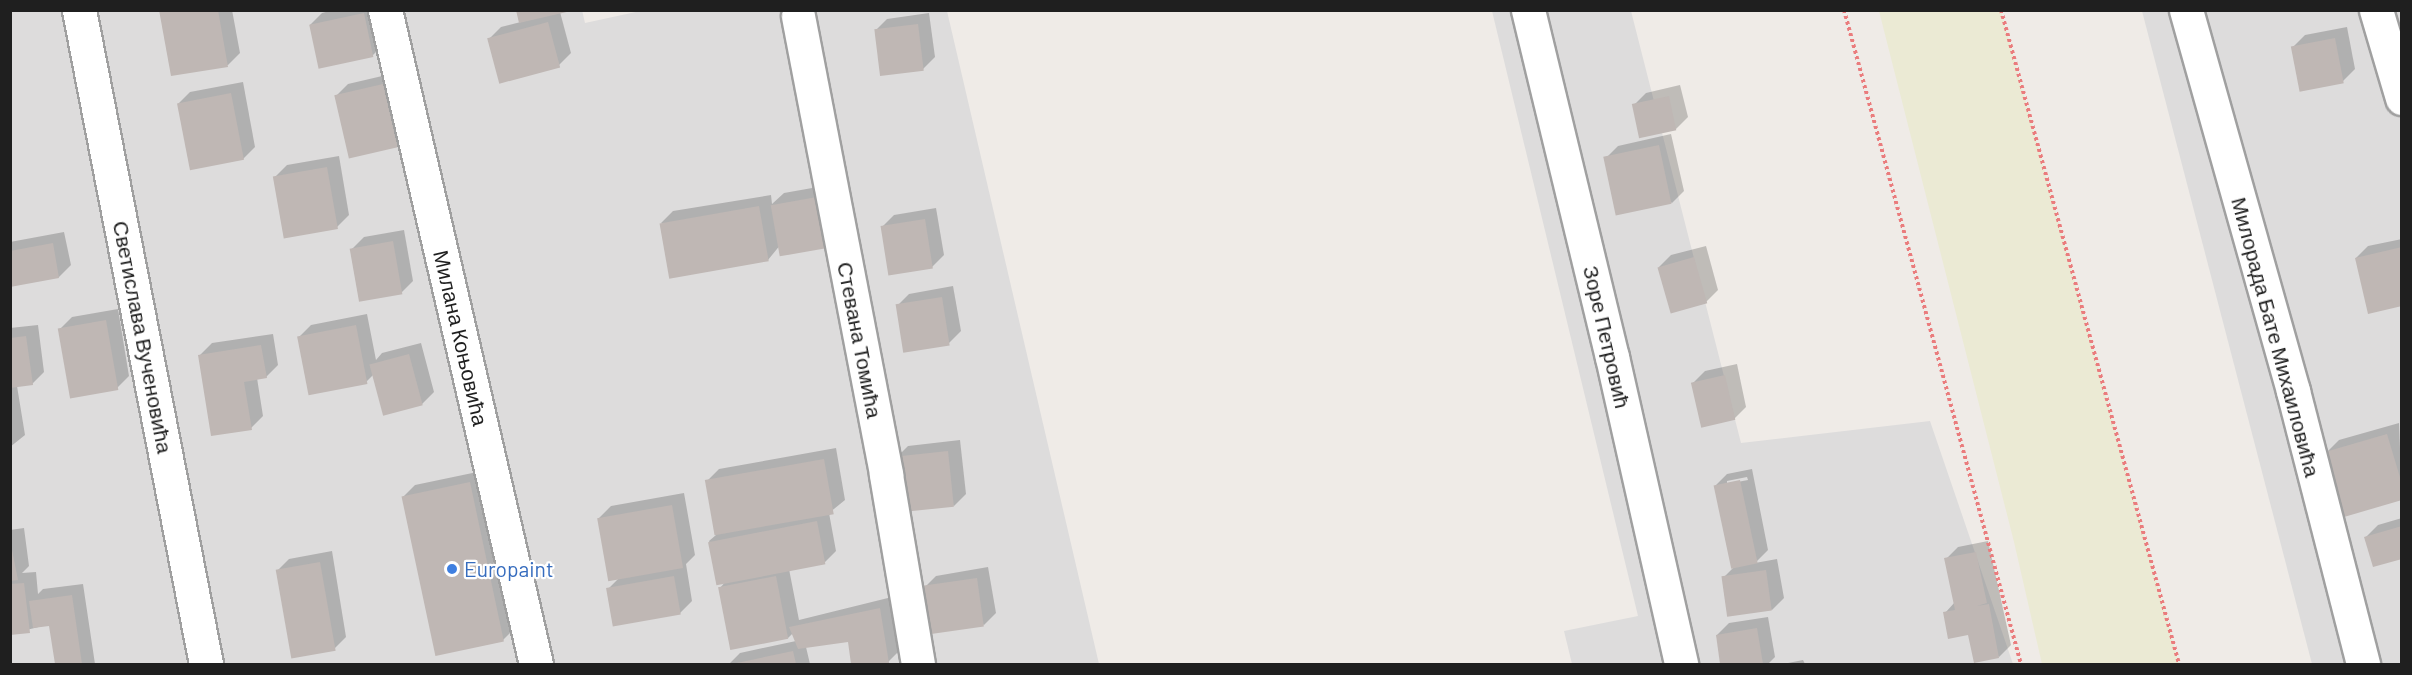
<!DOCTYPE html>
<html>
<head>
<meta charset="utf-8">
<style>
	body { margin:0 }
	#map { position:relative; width:2412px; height:675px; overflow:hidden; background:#efebe7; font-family:Barlow,sans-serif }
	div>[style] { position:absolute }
	.residential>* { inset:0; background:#dddcdc }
	.farmland>* { inset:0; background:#ebead4 }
	.shadow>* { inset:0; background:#0003 }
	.building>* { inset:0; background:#bfb7b4; transform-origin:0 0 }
	.path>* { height:4px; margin-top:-2px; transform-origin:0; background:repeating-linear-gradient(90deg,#ea7c7d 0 3px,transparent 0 6px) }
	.roads { filter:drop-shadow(2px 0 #a0a0a0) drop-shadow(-2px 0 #a0a0a0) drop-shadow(0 2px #a0a0a0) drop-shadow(0 -2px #a0a0a0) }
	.minor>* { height:33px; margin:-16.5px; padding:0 16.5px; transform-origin:16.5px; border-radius:16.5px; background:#fff }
	.dots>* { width:16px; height:16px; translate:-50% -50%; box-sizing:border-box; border:3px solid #fff; border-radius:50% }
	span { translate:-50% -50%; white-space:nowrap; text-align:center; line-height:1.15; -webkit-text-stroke:4.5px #fff; paint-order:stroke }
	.street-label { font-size:21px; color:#1f1f1f }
	.shop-label { font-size:21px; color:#366cbe }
	.left { translate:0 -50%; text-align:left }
	.frame { position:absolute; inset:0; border:12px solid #1f1f1f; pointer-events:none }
</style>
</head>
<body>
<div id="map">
	<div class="residential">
		<div style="clip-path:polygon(582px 10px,585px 23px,645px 10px,947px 11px,1099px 664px,11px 664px,10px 11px)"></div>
		<div style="clip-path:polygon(1492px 11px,1631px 11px,1741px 443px,1930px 421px,2013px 664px,1572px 664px,1564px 631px,1638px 616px)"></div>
		<div style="clip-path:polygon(2142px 11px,2401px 11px,2401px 664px,2312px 664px)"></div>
	</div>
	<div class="farmland">
		<div style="clip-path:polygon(1879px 11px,2001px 11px,2179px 664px,2042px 664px,2014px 542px)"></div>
	</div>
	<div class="shadow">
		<div style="clip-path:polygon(160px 10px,232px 10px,240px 53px,228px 65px,172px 74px)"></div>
		<div style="clip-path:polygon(333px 10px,377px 10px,384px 44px,372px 56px,310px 25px,322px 13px)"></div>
		<div style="clip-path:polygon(560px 12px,571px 53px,559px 65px,489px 39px,501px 27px)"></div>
		<div style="clip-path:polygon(929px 13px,935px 57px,923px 69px,875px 31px,887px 19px)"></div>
		<div style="clip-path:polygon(2347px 27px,2355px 69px,2343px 81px,2293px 47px,2305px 35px)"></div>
		<div style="clip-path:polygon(395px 73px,408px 133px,396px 145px,336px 96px,348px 84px)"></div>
		<div style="clip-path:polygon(243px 82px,255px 147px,243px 159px,178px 104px,190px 92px)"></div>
		<div style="clip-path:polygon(1680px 85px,1688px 117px,1676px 129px,1634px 105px,1646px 93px)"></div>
		<div style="clip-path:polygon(1671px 134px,1684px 191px,1672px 203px,1606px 158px,1618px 146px)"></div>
		<div style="clip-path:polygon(339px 156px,349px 215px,337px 227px,275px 177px,287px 165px)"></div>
		<div style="clip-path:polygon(829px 185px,768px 260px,661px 223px,673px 211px,771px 195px,772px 204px,784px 193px)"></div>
		<div style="clip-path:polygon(936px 208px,944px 255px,932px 267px,882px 227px,894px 215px)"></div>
		<div style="clip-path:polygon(404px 230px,413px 281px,401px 293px,352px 249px,364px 237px)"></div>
		<div style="clip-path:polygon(64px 232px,71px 265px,59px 277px,10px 286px,10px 242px)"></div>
		<div style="clip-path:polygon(2402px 239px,2402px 304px,2356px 258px,2368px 246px)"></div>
		<div style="clip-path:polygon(1706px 246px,1718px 290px,1706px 302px,1659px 267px,1671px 255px)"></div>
		<div style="clip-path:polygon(953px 286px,961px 331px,949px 343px,897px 306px,909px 294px)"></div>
		<div style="clip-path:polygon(118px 309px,129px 376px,117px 388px,60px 329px,72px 317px)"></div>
		<div style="clip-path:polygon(367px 314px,376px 360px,382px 353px,421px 343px,434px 392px,422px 404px,373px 375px,366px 382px,299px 337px,311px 325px)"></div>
		<div style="clip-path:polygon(38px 325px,44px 372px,32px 384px,17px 386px,25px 435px,10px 447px,10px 328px)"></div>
		<div style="clip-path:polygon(273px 334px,278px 365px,266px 377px,257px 378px,263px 416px,251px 428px,200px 355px,212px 343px)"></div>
		<div style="clip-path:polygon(1737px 364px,1746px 407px,1734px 419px,1693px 383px,1705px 371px)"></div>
		<div style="clip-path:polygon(2399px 423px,2402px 499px,2327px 452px,2339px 440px)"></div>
		<div style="clip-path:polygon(960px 440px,966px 494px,954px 506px,896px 458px,908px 446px)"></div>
		<div style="clip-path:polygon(836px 448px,845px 500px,829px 513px,836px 551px,824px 563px,789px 569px,799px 620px,892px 597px,900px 650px,888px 662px,852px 664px,849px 640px,806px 647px,810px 664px,729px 664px,740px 653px,796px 641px,793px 633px,788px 638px,720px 588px,726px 581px,709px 541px,716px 535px,707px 481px,719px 469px)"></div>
		<div style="clip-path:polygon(evenodd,1752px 469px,1768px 550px,1755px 563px,1777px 559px,1784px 598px,1772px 610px,1723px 578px,1735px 566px,1715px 486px,1727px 474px,1752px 469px,1747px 477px,1748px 480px,1727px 484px,1727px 481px,1747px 477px)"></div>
		<div style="clip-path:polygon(482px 471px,514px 629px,502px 641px,403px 497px,415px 485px)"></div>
		<div style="clip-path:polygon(684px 493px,695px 555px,686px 564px,692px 601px,680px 613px,608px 589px,619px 578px,599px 518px,611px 506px)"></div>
		<div style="clip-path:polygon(2402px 518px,2402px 558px,2366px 537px,2378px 525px)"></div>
		<div style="clip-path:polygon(24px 528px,29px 566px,22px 573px,36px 572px,38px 594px,43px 589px,83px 584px,95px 664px,56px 664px,51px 624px,10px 634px,10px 530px)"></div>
		<div style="clip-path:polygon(1988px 541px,2011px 645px,1999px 657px,1945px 613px,1955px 602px,1946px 559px,1958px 547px)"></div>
		<div style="clip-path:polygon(332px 551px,346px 637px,334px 649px,277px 571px,289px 559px)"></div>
		<div style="clip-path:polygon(988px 567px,996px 613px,984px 625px,924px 588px,936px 576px)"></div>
		<div style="clip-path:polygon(1768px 617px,1775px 657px,1768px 664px,1722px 664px,1717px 635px,1729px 623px)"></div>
		<div style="clip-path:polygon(1803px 660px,1805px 664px,1783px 664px)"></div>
	</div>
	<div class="building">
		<div style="clip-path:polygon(159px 10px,218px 10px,228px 67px,171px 76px)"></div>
		<div style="clip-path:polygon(516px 10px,571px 10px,571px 11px,519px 23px)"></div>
		<div style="left:364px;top:13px;width:45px;height:56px;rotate:78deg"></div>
		<div style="left:548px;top:22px;width:47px;height:63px;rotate:75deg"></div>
		<div style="left:918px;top:24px;width:47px;height:44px;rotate:83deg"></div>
		<div style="left:2335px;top:38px;width:46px;height:45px;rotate:79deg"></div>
		<div style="left:383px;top:84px;width:65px;height:50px;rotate:77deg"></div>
		<div style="left:231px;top:93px;width:68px;height:55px;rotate:79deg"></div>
		<div style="left:1669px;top:96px;width:35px;height:38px;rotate:78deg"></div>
		<div style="left:1659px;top:145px;width:60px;height:57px;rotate:78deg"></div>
		<div style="left:327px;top:167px;width:63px;height:55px;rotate:80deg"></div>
		<div style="left:817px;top:197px;width:52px;height:47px;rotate:80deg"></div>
		<div style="left:759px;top:206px;width:56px;height:101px;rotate:80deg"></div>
		<div style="left:925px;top:219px;width:50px;height:45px;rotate:81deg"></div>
		<div style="left:393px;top:241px;width:54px;height:44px;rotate:80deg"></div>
		<div style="clip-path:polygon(53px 243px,59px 278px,10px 287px,10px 251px)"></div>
		<div style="clip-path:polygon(2402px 247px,2402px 306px,2368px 314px,2355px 258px)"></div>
		<div style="left:1694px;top:257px;width:48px;height:38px;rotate:74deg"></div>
		<div style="left:942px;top:297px;width:49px;height:47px;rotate:81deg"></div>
		<div style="left:106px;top:320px;width:71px;height:49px;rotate:80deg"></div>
		<div style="left:356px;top:325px;width:60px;height:60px;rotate:79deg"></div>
		<div style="clip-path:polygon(26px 336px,33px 385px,10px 388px,10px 338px)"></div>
		<div style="clip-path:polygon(261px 345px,267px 378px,244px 382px,252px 430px,211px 436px,198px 355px)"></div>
		<div style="left:409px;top:354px;width:53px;height:41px;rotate:75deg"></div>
		<div style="left:1725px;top:375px;width:46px;height:35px;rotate:77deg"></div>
		<div style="clip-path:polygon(2387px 434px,2402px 484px,2402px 500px,2344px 517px,2325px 452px)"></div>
		<div style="left:948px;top:451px;width:56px;height:54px;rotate:84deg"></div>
		<div style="left:824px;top:459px;width:56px;height:121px;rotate:80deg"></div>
		<div style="left:1740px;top:480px;width:85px;height:27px;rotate:78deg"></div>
		<div style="left:470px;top:482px;width:163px;height:70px;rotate:78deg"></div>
		<div style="left:672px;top:505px;width:64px;height:76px;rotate:80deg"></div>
		<div style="left:817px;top:521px;width:44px;height:111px;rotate:79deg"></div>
		<div style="clip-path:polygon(2402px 526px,2402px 559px,2373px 567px,2364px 537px)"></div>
		<div style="clip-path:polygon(10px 540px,18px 580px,10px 581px)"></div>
		<div style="clip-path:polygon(1976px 552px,1987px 603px,1977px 606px,1989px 604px,1999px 658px,1974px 663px,1968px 635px,1948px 639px,1943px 612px,1955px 610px,1944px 558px)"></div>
		<div style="left:320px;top:562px;width:90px;height:45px;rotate:80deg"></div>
		<div style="left:1766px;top:570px;width:41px;height:45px;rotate:82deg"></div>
		<div style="left:674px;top:576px;width:39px;height:69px;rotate:80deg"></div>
		<div style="left:776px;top:576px;width:64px;height:59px;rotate:79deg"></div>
		<div style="left:977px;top:578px;width:49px;height:55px;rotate:82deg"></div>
		<div style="clip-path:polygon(24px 583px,30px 633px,10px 635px,10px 584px)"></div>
		<div style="clip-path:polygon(72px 595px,82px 664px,55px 664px,49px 626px,33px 628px,29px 601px)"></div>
		<div style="clip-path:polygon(880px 608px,889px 663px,883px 664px,851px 664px,848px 642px,798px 649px,789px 627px)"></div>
		<div style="clip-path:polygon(1757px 628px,1763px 664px,1720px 664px,1716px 635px)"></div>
		<div style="clip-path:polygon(793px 651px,796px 664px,732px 664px)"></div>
	</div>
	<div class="path">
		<div style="left:1844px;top:10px;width:678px;rotate:74.86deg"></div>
		<div style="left:2001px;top:10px;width:678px;rotate:74.77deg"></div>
	</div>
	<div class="roads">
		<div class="minor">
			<div style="left:79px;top:10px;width:666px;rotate:79.01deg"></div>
			<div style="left:385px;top:10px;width:671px;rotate:77deg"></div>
			<div style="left:1528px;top:10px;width:357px;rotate:76.4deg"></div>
			<div style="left:1612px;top:357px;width:315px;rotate:77.3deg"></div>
			<div style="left:2186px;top:10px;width:396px;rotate:74.3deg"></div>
			<div style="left:2293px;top:391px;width:282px;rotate:75.6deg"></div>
			<div style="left:2376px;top:10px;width:92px;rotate:73.5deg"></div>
			<div style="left:798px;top:16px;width:467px;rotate:79.1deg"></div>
			<div style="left:886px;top:475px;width:192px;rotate:80.4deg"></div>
		</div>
	</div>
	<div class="dots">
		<div style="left:452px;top:569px;background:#3f7fe0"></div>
	</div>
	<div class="street-label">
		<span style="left:143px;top:337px;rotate:79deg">Светислава Вученовића</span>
		<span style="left:1607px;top:337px;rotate:77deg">Зоре Петровић</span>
		<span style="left:2276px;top:337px;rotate:75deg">Милорада Бате Михаиловића</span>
		<span style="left:461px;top:338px;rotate:77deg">Милана Коњовића</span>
		<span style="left:860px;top:340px;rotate:79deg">Стевана Томића</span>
	</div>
	<div class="shop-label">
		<span class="left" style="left:464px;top:569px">Europaint</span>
	</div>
	<div class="frame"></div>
</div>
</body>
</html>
